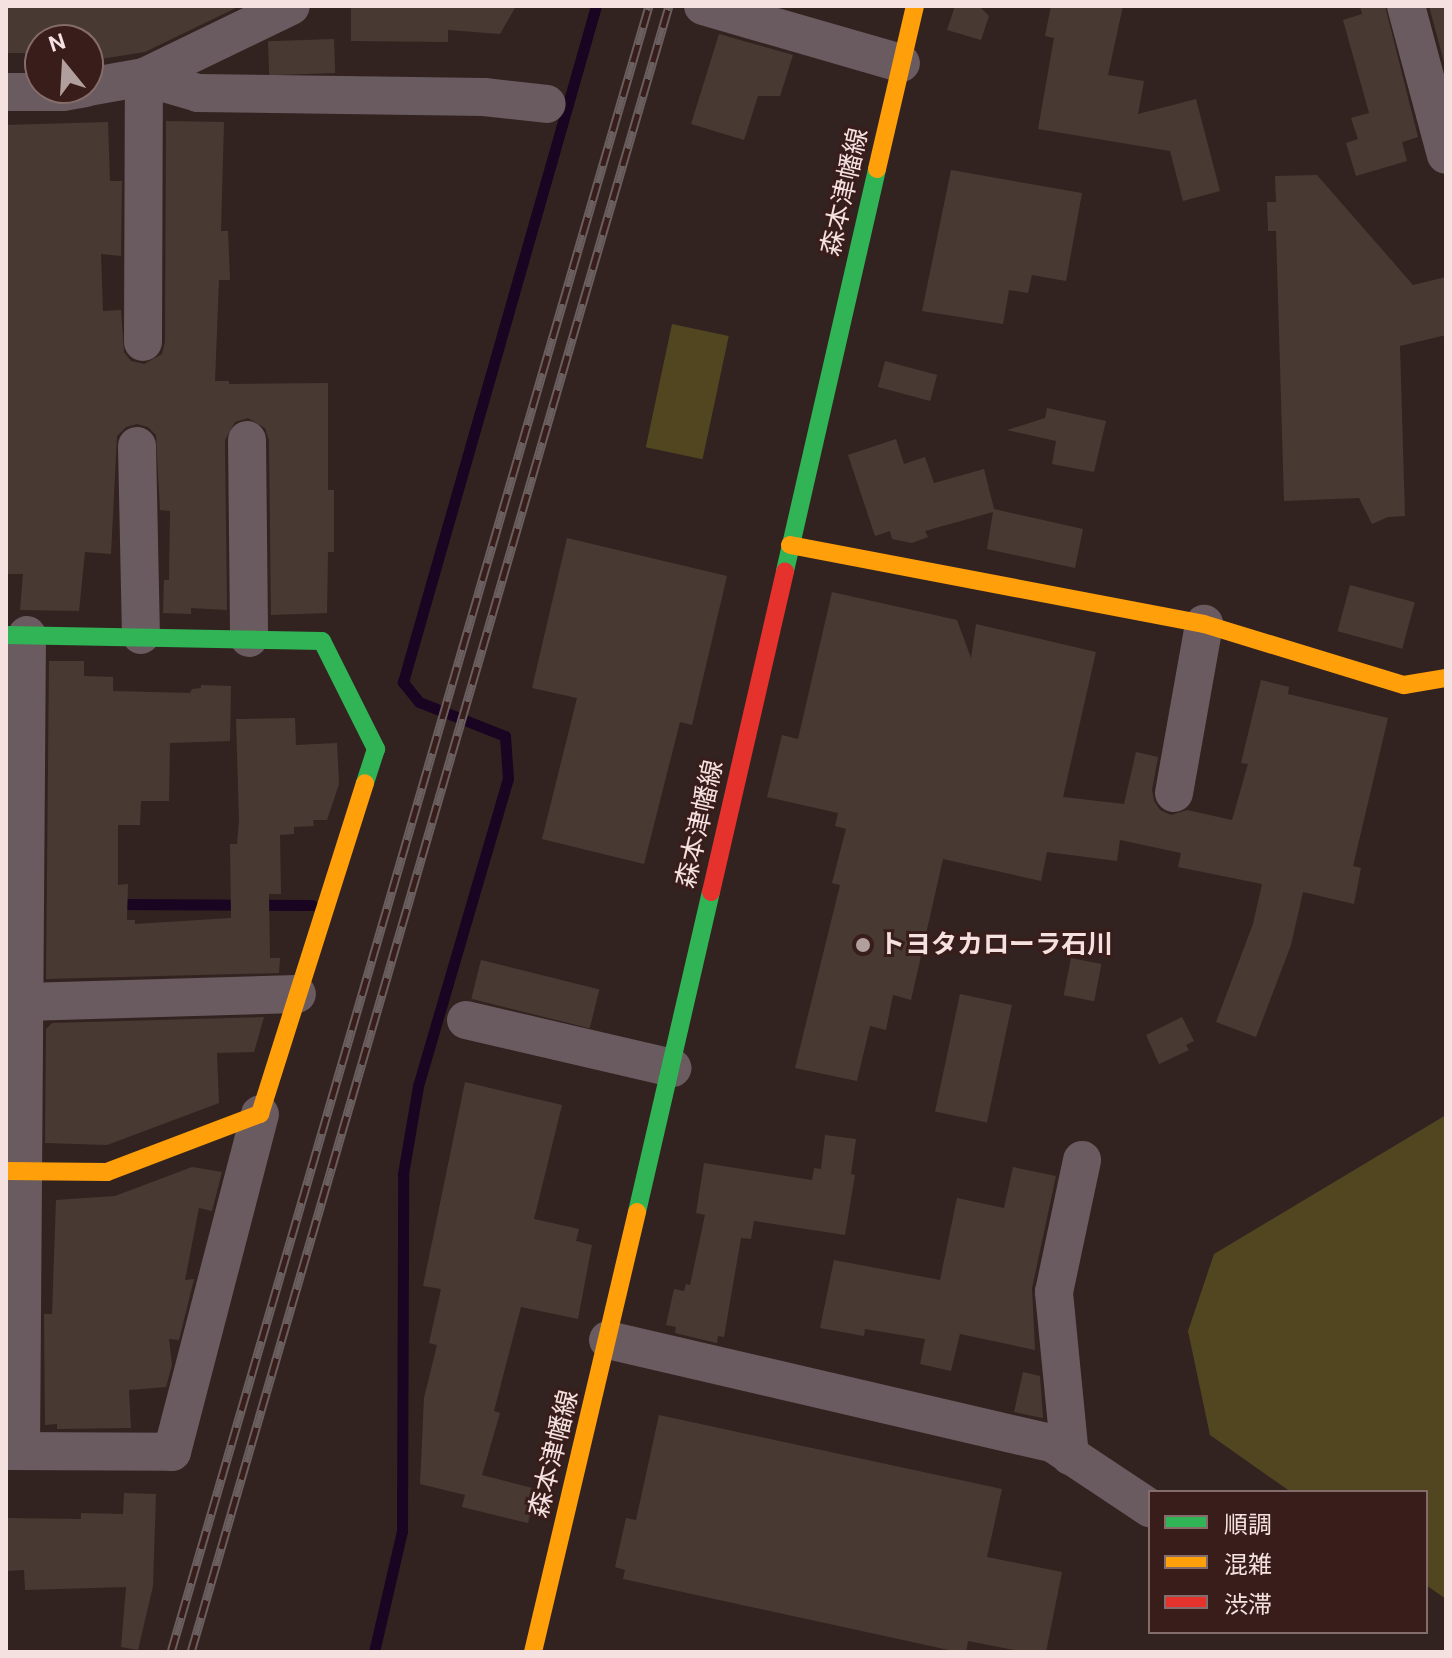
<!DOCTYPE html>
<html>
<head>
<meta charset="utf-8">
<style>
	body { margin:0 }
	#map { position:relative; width:1452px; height:1658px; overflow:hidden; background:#322321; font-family:"DM Sans","Noto Sans JP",sans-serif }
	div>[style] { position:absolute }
	.green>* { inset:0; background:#524621; transform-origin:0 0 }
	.stream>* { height:11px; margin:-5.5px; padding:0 5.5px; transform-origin:5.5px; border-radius:5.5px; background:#190421 }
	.building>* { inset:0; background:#483a32; transform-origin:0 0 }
	.street>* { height:38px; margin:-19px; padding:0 19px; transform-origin:19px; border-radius:19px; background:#695b5f }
	.fast>* { height:18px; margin:-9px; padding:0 9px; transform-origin:9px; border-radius:9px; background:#30b455 }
	.slow>* { height:18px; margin:-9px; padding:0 9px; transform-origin:9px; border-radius:9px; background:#ff9f0a }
	.jam>* { height:18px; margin:-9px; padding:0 9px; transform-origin:9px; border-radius:9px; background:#e5322d }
	.rail>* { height:9px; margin-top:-4.5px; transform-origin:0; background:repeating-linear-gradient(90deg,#381d1b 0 18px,#6a5e5f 0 36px); box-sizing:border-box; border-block:2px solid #6a5e5f }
	.dots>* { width:22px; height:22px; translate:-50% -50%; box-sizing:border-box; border:4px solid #381d1b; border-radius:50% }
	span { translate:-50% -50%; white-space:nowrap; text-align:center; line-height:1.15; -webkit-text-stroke:6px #381d1b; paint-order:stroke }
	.street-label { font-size:26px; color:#f5e2e0 }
	.poi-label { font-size:26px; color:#f5e2e0; font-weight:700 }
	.left { translate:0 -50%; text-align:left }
	.frame { position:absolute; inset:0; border:8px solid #f5e2e0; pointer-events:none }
	.legend { position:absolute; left:1148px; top:1490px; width:280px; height:144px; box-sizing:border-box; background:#381d1b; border:2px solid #846c6a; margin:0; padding:10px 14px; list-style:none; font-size:24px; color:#f5e2e0 }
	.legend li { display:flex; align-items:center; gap:16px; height:40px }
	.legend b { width:40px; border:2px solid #846c6a }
	.north { position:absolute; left:24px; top:24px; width:80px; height:80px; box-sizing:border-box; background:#381d1b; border:2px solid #846c6a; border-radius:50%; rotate:342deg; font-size:22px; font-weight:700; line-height:32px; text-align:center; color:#f5e2e0 }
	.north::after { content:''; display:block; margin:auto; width:28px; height:36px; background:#b19f9d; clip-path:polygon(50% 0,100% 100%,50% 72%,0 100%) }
</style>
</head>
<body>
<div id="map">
	<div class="green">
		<div style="left:672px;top:324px;width:58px;height:126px;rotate:12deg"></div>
		<div style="clip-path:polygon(1446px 1115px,1446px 1599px,1426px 1585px,1426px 1492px,1291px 1492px,1210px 1435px,1188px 1331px,1214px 1254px)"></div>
	</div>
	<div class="stream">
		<div style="left:113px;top:904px;width:199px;rotate:0.3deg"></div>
		<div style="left:374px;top:1652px;width:124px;rotate:-77deg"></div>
		<div style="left:402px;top:1531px;width:357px;rotate:-89.8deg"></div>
		<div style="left:403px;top:1174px;width:89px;rotate:-80.3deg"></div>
		<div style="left:418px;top:1086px;width:320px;rotate:-73.7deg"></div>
		<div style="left:508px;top:779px;width:43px;rotate:-94deg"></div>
		<div style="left:505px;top:736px;width:92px;rotate:-158.4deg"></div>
		<div style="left:419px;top:702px;width:26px;rotate:-129deg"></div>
		<div style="left:403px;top:682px;width:703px;rotate:-74.07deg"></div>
	</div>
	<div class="building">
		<div style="clip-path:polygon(6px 6px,240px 6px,145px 52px,88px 61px,88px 40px,40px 40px,40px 53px,6px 53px)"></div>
		<div style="clip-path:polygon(351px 6px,516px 6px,500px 34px,448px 30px,448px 42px,351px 41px)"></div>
		<div style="clip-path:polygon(955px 6px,979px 6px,989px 16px,981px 40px,947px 30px)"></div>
		<div style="clip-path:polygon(1051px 6px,1123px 6px,1108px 75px,1144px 81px,1138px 114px,1196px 99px,1220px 191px,1183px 201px,1170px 151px,1038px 129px,1054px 38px,1045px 36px)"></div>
		<div style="clip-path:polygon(1360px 6px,1385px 6px,1418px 137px,1402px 142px,1407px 161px,1356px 176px,1346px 143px,1358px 139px,1351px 118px,1369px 113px,1343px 20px,1362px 14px)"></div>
		<div style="clip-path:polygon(1429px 6px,1446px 6px,1446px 70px)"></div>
		<div style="clip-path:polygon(719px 34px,793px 55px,780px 96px,758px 96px,744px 140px,691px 124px)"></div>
		<div style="left:334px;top:39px;width:34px;height:66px;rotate:88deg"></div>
		<div style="clip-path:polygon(166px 121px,224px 122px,221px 231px,228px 231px,230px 280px,219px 280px,215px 381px,229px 381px,229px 384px,328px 383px,328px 490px,334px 490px,334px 552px,328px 552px,327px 613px,271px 615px,269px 440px,265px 428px,248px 418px,235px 422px,225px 440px,227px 610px,191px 608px,191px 614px,163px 613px,164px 580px,169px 580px,170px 511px,160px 510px,156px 435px,148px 427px,137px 424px,126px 427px,117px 436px,111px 554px,85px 552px,79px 611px,20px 610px,23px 574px,6px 574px,6px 125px,108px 122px,110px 181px,122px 181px,121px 256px,101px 254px,103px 311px,121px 310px,124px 352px,131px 361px,144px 364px,162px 354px,165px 342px)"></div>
		<div style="clip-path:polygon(951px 170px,1082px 193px,1066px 281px,1032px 275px,1028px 293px,1009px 290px,1003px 324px,922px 311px)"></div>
		<div style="clip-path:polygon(1317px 175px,1413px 285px,1446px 277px,1446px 335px,1400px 346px,1405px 516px,1388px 517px,1372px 524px,1359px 498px,1284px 501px,1276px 231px,1268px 231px,1267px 202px,1276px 202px,1275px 176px)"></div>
		<div style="left:885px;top:361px;width:54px;height:27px;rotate:15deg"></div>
		<div style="clip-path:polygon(1047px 408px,1106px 421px,1094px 472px,1052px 464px,1056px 441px,1007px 430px,1045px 418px)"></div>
		<div style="clip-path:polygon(896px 439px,904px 464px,925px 457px,934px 483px,984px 469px,994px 509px,1083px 529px,1075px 568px,987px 549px,993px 512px,925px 531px,928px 537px,912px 543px,892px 539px,890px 531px,875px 536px,848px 455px)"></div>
		<div style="clip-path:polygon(567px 538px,727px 576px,692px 725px,680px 722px,644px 864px,542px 839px,577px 698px,532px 688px)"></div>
		<div style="left:1350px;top:585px;width:67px;height:48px;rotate:15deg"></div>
		<div style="clip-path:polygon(832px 592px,957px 620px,971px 658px,976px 624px,1096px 652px,1063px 797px,1124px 804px,1136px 752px,1158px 757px,1152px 790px,1154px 801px,1160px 810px,1171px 815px,1187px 810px,1232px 820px,1248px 764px,1241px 763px,1261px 680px,1289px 687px,1288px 694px,1388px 718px,1353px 866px,1361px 868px,1354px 904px,1303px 892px,1291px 945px,1256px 1037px,1216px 1022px,1253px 924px,1262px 884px,1178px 867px,1181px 853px,1120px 840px,1117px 861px,1047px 852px,1041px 881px,943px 859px,911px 1000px,893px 995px,886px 1030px,870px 1026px,857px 1081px,795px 1068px,840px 885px,832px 883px,846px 829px,835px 826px,838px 813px,767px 797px,782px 735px,798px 739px)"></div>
		<div style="clip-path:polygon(49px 661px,84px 661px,84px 676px,113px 677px,113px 691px,190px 693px,192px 689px,201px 688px,201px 685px,231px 686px,230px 741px,170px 743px,169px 801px,141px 801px,140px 825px,118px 825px,118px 885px,128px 884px,127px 920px,135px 920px,135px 924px,231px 918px,230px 844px,237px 844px,239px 820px,236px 719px,295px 718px,296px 745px,337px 743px,339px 784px,327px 820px,313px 820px,314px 826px,294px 827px,294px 834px,280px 835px,281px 894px,269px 894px,270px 958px,280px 958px,279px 973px,46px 979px)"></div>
		<div style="left:1071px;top:958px;width:31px;height:38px;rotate:11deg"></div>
		<div style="left:481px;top:960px;width:122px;height:40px;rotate:14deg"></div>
		<div style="left:960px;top:994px;width:53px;height:120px;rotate:12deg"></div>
		<div style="clip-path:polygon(264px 1017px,254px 1052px,217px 1053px,219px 1103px,107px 1145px,45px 1143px,46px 1029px,52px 1023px)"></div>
		<div style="clip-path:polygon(1182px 1017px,1194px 1041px,1186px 1045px,1189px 1050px,1159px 1064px,1146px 1035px)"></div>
		<div style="clip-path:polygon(465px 1082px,562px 1105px,534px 1219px,579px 1229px,576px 1241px,592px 1245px,578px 1319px,521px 1307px,494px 1411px,500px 1413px,482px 1475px,536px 1489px,528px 1523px,462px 1507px,465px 1495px,420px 1484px,424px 1398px,437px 1345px,429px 1343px,441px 1289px,423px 1286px)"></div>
		<div style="clip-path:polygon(825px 1135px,856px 1139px,851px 1174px,855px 1175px,845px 1235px,754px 1221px,751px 1239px,741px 1238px,724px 1337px,718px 1336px,717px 1343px,675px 1333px,676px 1327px,666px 1325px,674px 1289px,684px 1291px,686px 1284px,690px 1285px,705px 1215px,696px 1213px,704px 1163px,812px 1180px,814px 1168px,821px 1169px)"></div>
		<div style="clip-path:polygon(192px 1167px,222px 1172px,212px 1211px,199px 1208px,185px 1280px,194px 1279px,179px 1340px,169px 1339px,172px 1365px,166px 1387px,129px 1390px,131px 1428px,57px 1429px,57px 1424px,45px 1425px,44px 1314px,52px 1314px,56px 1200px,115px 1196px)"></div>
		<div style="clip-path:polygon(1013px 1167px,1056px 1176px,1032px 1288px,1035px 1350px,960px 1334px,951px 1371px,920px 1364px,925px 1339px,865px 1329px,864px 1336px,820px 1328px,834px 1260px,940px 1280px,957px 1198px,1004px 1208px)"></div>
		<div style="clip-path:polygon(1023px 1372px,1040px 1376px,1043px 1418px,1014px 1412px)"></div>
		<div style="clip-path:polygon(659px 1415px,1002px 1489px,987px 1557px,1062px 1572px,1046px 1652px,1024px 1652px,968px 1641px,966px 1652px,958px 1652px,623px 1579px,625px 1570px,615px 1567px,626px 1518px,636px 1520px)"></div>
		<div style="clip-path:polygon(124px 1493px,156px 1494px,153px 1586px,138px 1650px,121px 1647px,126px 1587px,25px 1590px,24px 1570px,6px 1571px,6px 1518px,81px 1519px,81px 1513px,123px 1514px)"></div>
	</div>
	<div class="street">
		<div style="left:703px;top:6px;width:206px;rotate:16.1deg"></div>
		<div style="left:1406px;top:6px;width:154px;rotate:75deg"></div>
		<div style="left:88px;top:87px;width:57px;rotate:-10.1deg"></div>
		<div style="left:144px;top:77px;width:163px;rotate:-25.8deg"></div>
		<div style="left:6px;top:92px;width:57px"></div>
		<div style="left:63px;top:92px;width:22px;rotate:-10deg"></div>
		<div style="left:143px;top:342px;width:265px;rotate:-89.8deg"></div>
		<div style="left:144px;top:77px;width:56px;rotate:16.5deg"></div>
		<div style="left:198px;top:93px;width:286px;rotate:0.8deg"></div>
		<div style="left:484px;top:97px;width:63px;rotate:6.3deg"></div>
		<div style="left:247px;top:440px;width:198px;rotate:89.4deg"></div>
		<div style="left:137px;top:446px;width:189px;rotate:88.8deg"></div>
		<div style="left:1174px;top:793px;width:172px;rotate:-79.9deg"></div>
		<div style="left:25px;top:1002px;width:272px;rotate:-1.7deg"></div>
		<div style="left:466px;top:1020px;width:212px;rotate:13.1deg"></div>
		<div style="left:608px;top:1340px;width:456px;rotate:13.1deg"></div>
		<div style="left:1052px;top:1443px;width:118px;rotate:33.6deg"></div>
		<div style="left:6px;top:1451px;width:166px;rotate:0.3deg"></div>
		<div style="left:172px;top:1452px;width:349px;rotate:-75.4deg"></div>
		<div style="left:21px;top:1451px;width:816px;rotate:-89.58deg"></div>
		<div style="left:1070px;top:1456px;width:165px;rotate:-95.6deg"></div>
		<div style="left:1054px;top:1292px;width:135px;rotate:-78deg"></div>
	</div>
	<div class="fast">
		<div style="left:785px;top:571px;width:412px;rotate:-77.1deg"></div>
		<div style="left:6px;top:635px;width:316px;rotate:1.1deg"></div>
		<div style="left:322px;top:641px;width:121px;rotate:63.4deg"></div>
		<div style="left:376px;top:749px;width:36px;rotate:108deg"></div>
		<div style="left:637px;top:1212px;width:328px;rotate:-77deg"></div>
	</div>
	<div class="slow">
		<div style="left:877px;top:169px;width:167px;rotate:-76.9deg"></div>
		<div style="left:790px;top:545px;width:421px;rotate:10.8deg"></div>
		<div style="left:1204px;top:624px;width:209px;rotate:17deg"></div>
		<div style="left:1404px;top:685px;width:43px;rotate:-9.5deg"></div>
		<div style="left:6px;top:1171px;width:101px;rotate:0.6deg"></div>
		<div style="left:107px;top:1172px;width:164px;rotate:-20.8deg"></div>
		<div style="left:260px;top:1114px;width:347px;rotate:-72.4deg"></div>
		<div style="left:533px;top:1652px;width:452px;rotate:-76.7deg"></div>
	</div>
	<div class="jam">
		<div style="left:711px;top:892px;width:329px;rotate:-77deg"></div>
	</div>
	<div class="rail">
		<div style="left:171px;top:1652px;width:1714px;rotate:-73.81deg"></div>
		<div style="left:191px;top:1652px;width:1714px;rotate:-73.81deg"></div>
	</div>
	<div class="dots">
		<div style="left:863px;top:945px;background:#b19f9d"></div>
	</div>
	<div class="street-label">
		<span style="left:845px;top:192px;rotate:-77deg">森本津幡線</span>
		<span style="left:700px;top:824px;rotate:-77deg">森本津幡線</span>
		<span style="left:554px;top:1454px;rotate:-76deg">森本津幡線</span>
	</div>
	<div class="poi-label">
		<span class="left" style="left:879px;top:945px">トヨタカローラ石川</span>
	</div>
	<div class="frame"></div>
	<ul class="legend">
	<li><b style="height:10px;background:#30b455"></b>順調</li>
	<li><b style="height:10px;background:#ff9f0a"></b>混雑</li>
	<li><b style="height:10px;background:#e5322d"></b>渋滞</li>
	</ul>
	<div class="north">N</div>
</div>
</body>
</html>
